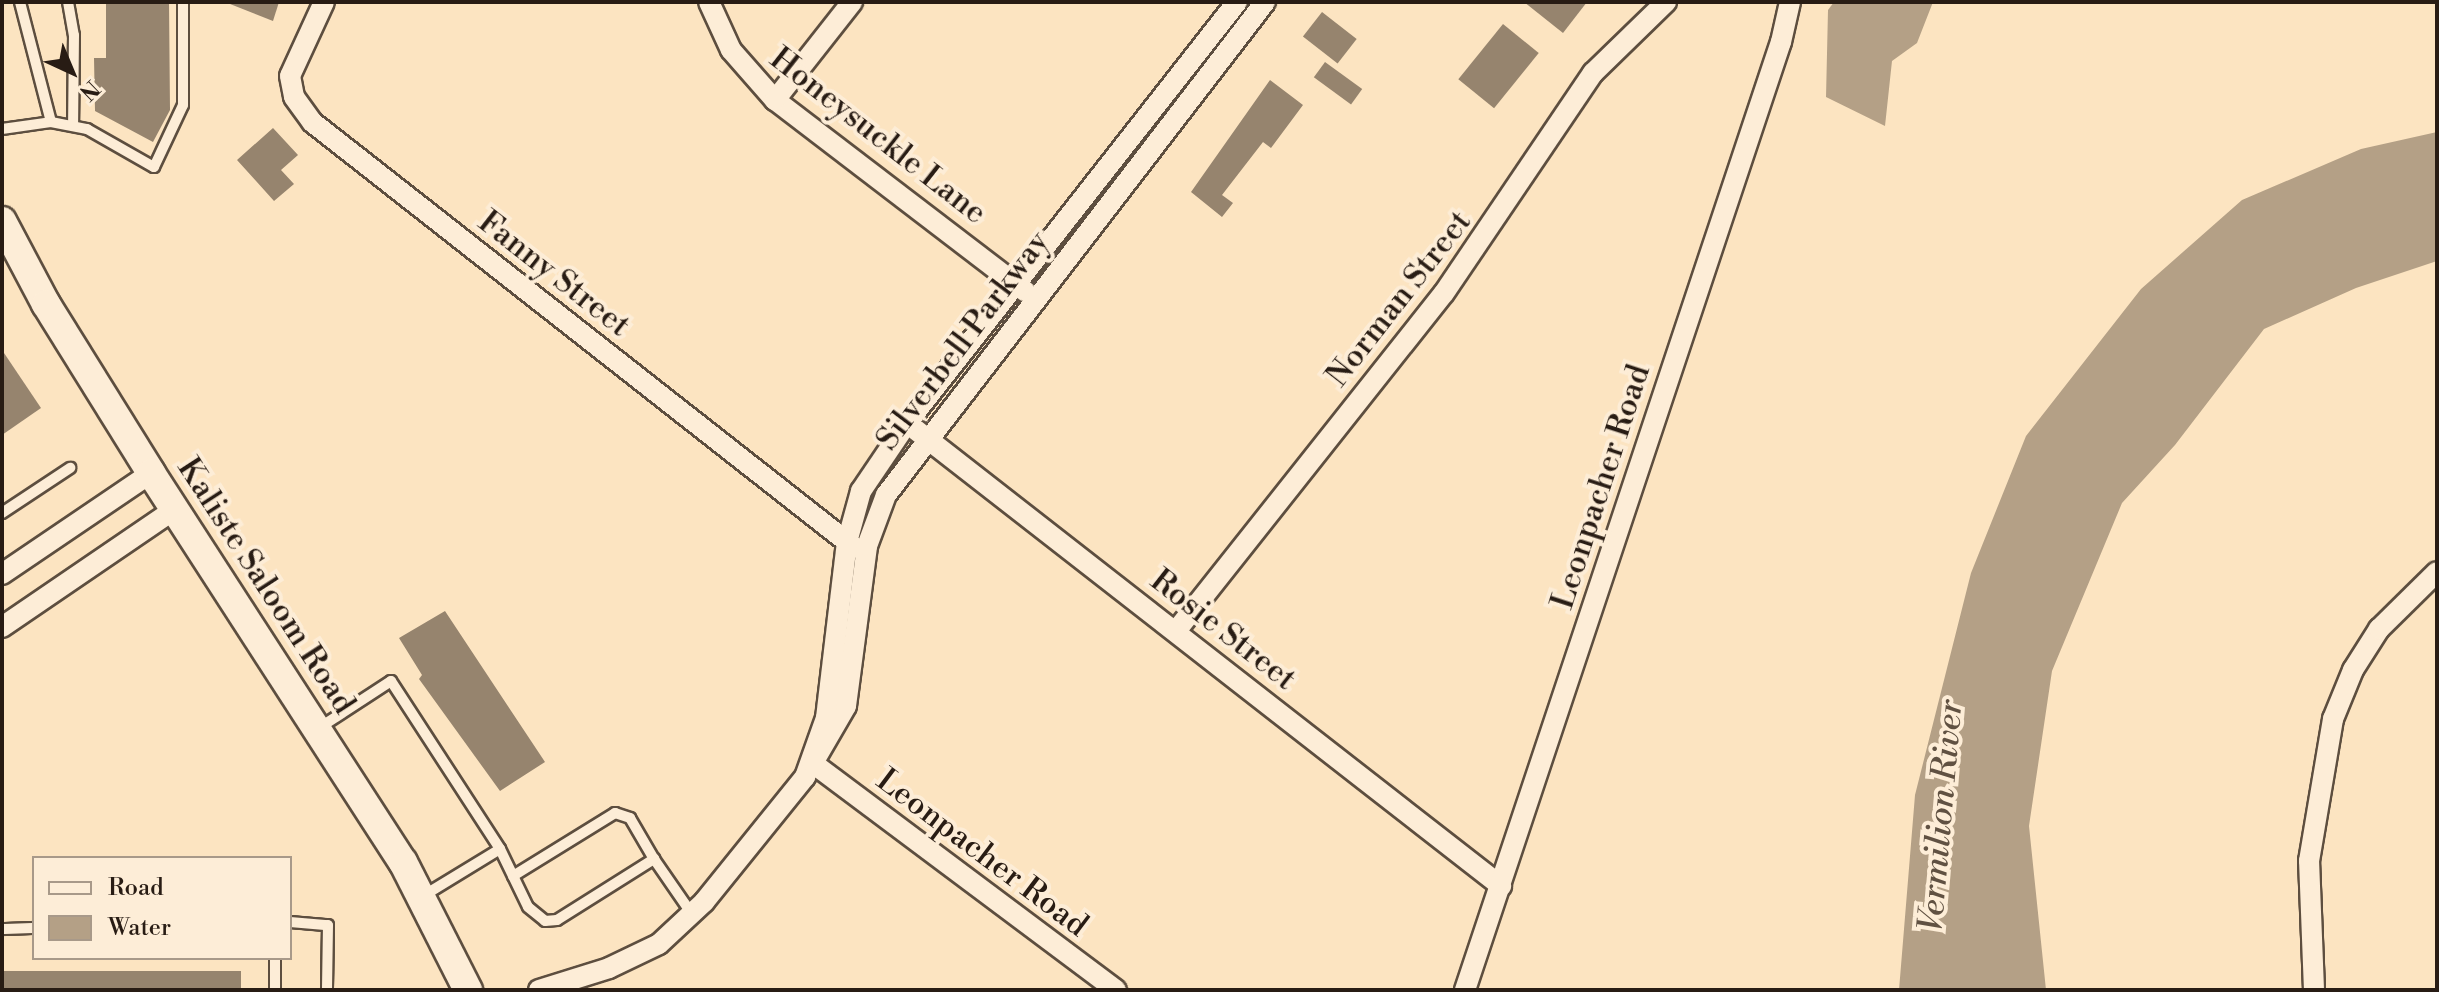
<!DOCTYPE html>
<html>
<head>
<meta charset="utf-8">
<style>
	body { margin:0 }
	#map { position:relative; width:2439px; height:992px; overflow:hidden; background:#fce4c1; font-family:"Libre Bodoni",serif }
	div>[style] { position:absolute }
	.water>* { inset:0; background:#b4a086 }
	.building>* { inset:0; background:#96846e; transform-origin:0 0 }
	.roads { filter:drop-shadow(2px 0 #5d4e3f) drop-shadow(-2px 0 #5d4e3f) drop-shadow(0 2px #5d4e3f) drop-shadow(0 -2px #5d4e3f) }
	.lane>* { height:10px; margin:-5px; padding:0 5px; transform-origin:5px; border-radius:5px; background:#fdedd7 }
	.street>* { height:20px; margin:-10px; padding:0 10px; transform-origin:10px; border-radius:10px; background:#fdedd7 }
	.secondary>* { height:28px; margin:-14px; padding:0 14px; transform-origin:14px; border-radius:14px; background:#fdedd7 }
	span { translate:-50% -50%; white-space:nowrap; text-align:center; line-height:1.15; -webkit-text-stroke:8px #fdedd7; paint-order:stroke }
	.street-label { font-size:32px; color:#281c14 }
	.water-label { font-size:34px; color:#605142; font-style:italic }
	.frame { position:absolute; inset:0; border:4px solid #281c14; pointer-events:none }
	.legend { position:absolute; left:32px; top:856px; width:260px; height:104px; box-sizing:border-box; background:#fdedd7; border:2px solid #a89989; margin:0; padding:10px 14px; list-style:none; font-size:24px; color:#281c14 }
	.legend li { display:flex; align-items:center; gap:16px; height:40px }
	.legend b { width:40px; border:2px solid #a89989 }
	.north { position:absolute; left:32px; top:32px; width:80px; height:80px; -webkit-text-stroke:6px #fdedd7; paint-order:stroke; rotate:136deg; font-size:22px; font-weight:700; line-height:32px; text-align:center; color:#281c14 }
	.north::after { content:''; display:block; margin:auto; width:28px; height:36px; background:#281c14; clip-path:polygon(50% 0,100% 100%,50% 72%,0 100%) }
</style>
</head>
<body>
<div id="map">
	<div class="water">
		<div style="clip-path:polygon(1834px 2px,1933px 2px,1917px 43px,1892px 61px,1885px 126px,1826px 97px,1828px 10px)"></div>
		<div style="clip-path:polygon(2437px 132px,2437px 261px,2356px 288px,2264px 329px,2175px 445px,2122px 503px,2052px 671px,2029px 826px,2046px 990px,1899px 990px,1915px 795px,1971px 573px,2026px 436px,2141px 289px,2242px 200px,2361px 149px)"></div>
	</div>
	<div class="building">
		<div style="clip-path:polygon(106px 2px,169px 2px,170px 110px,153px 142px,95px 111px,94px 58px,106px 58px)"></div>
		<div style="clip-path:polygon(225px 2px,279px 2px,273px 21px)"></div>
		<div style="clip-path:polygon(1524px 2px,1587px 2px,1563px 33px)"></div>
		<div style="left:1322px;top:12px;width:44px;height:31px;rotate:38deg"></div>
		<div style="left:1503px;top:24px;width:46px;height:71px;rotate:39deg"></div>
		<div style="left:1325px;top:62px;width:46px;height:19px;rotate:36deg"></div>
		<div style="clip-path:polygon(1270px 80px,1303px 105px,1271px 148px,1263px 142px,1222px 195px,1233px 203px,1222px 217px,1191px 192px)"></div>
		<div style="clip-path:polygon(273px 128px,298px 155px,281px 170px,294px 184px,274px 201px,237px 160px)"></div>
		<div style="clip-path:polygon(2px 350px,41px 408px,2px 435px)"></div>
		<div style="clip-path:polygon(445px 611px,545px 762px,500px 791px,419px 679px,422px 675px,399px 638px)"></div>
		<div style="left:2px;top:971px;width:239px;height:19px"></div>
	</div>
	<div class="roads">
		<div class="lane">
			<div style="left:68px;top:2px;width:34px;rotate:80deg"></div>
			<div style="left:74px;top:35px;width:91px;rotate:90.6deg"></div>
			<div style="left:51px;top:122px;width:37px;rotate:11deg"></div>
			<div style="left:87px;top:129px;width:77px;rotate:29.6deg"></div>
			<div style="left:154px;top:167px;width:68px;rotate:-64.9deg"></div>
			<div style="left:183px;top:105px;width:103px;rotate:-90deg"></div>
			<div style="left:2px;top:129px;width:49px;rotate:-8.1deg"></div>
			<div style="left:51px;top:122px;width:124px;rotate:-104.5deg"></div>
			<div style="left:2px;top:513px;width:82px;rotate:-33.5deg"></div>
			<div style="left:319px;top:728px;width:86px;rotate:-33.1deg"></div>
			<div style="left:391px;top:681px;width:200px;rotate:57deg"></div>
			<div style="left:500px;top:849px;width:90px;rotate:148.6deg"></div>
			<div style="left:500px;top:849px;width:64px;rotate:64.2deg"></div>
			<div style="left:528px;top:907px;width:22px;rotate:39deg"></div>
			<div style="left:545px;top:921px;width:12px;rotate:-5deg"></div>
			<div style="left:557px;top:920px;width:115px;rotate:-32.2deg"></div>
			<div style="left:654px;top:859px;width:67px;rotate:55.4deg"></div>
			<div style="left:513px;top:876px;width:120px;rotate:-31.7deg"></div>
			<div style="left:615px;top:813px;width:16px;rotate:18deg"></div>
			<div style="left:630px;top:818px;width:48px;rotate:59.7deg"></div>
			<div style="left:290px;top:922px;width:38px;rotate:5deg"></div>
			<div style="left:328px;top:925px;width:65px;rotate:90.9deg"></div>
			<div style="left:2px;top:929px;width:32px;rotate:-2deg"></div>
			<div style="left:275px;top:990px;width:32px;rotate:-90deg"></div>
		</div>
		<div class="street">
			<div style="left:324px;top:2px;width:81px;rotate:114.7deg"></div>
			<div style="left:290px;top:76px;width:21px;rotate:79deg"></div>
			<div style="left:294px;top:97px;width:31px;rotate:54deg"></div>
			<div style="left:312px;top:122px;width:690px;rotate:38.12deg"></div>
			<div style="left:709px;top:2px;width:53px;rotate:65.4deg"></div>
			<div style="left:731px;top:50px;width:67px;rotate:48.7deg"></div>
			<div style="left:775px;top:100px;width:316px;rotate:37.4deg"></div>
			<div style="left:775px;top:100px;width:125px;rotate:-51.8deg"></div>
			<div style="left:916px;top:430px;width:742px;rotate:37.94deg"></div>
			<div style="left:2px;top:574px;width:180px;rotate:-34.1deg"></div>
			<div style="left:2px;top:627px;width:209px;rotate:-34.3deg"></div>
			<div style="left:1176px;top:631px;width:431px;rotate:-51.6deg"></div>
			<div style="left:1444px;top:293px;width:266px;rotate:-55.9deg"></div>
			<div style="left:1593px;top:73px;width:102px;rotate:-44.2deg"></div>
			<div style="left:539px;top:990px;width:73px;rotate:-17.4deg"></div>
			<div style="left:609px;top:968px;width:55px;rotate:-25.6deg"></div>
			<div style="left:659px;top:944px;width:62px;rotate:-43deg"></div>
			<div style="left:704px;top:902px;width:161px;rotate:-51.1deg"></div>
			<div style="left:805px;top:777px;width:63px;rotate:-70.4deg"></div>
			<div style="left:826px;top:718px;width:177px;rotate:-83.2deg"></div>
			<div style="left:847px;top:542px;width:53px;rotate:-74.6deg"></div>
			<div style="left:861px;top:491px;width:82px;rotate:-55.9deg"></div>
			<div style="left:907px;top:423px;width:535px;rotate:-51.91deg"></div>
			<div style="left:1116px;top:990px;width:379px;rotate:-143.2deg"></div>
			<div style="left:813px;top:763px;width:66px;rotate:-59.9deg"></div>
			<div style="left:846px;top:706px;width:161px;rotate:-82.5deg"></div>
			<div style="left:867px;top:546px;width:54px;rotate:-69.6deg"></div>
			<div style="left:886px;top:495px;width:622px;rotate:-52.45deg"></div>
			<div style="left:1465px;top:990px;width:999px;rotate:-71.57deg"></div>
			<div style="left:1781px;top:42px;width:41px;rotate:-77.3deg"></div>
			<div style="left:2314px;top:990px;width:129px;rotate:-92.2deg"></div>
			<div style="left:2309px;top:861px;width:144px;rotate:-80.4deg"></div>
			<div style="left:2333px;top:719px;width:53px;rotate:-67.8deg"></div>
			<div style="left:2353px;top:670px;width:49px;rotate:-57.6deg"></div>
			<div style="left:2379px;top:629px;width:81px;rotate:-44.5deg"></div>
		</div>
		<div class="secondary">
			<div style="left:2px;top:221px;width:94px;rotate:62.1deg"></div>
			<div style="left:46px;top:304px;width:199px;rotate:58.1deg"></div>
			<div style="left:151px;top:473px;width:463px;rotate:57.1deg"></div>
			<div style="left:403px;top:862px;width:144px;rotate:63.1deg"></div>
		</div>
	</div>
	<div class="street-label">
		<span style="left:878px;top:136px;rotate:38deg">Honeysuckle Lane</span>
		<span style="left:554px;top:274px;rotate:38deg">Fanny Street</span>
		<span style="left:1399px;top:299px;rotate:-52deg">Norman Street</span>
		<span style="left:963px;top:341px;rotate:-53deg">Silverbell Parkway</span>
		<span style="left:1601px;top:487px;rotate:-72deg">Leonpacher Road</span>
		<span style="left:266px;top:586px;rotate:57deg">Kaliste Saloom Road</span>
		<span style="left:1223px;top:630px;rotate:38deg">Rosie Street</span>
		<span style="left:982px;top:853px;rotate:37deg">Leonpacher Road</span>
	</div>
	<div class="water-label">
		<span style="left:1942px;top:816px;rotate:-85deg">Vermilion River</span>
	</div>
	<div class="frame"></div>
	<ul class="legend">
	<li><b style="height:10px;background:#fdedd7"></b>Road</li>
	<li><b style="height:22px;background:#b4a086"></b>Water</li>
	</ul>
	<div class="north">N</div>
</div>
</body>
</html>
